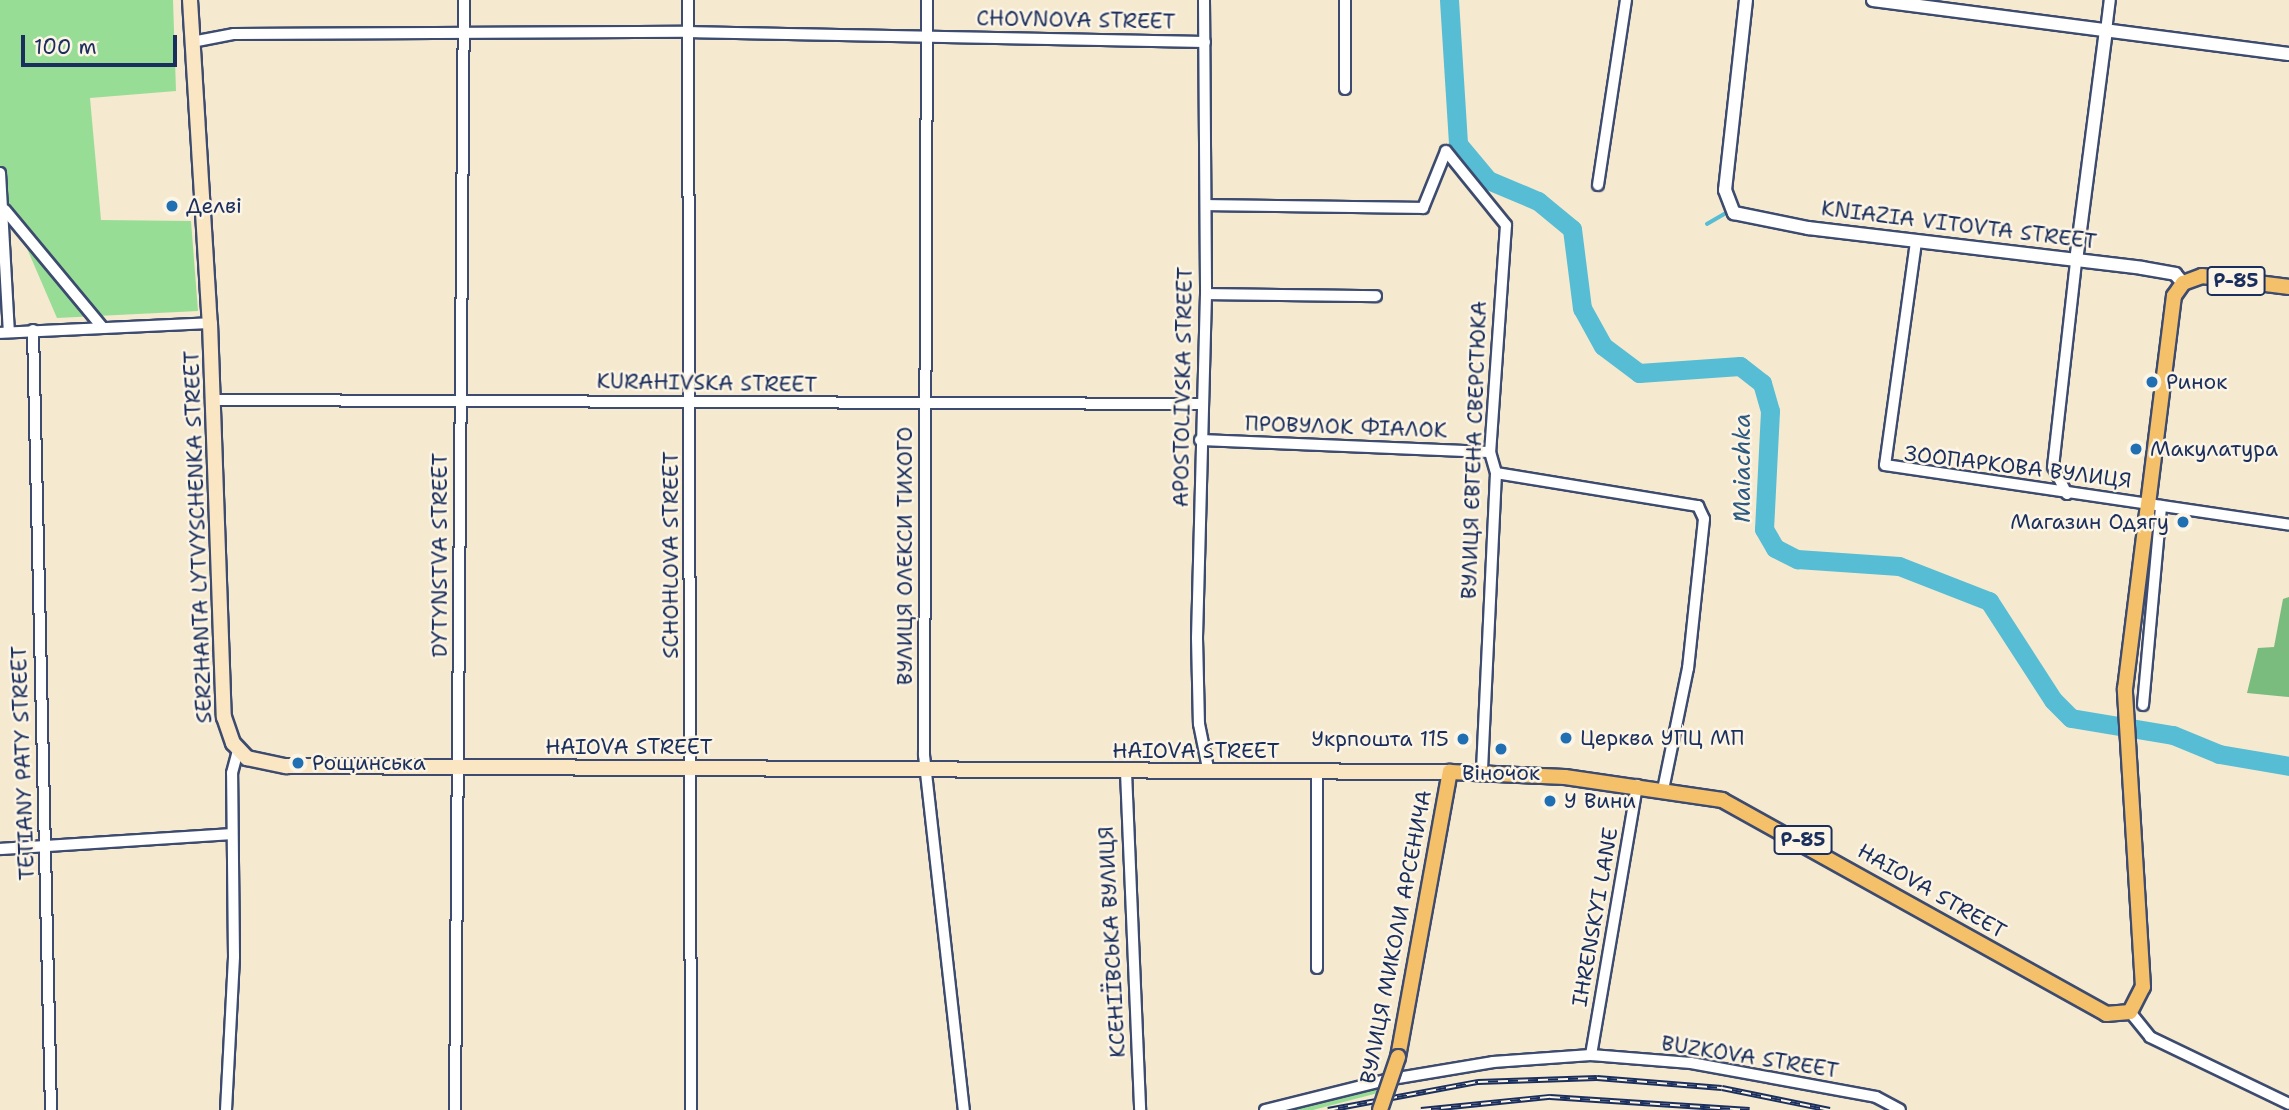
<!DOCTYPE html>
<html>
<head>
<meta charset="utf-8">
<style>
	body { margin:0 }
	#map { position:relative; width:2289px; height:1110px; overflow:hidden; background:#f5e9d0; font-family:"Shantell Sans",sans-serif }
	div>[style] { position:absolute }
	.green>* { inset:0; background:#98dd95 }
	.forest>* { inset:0; background:#7abc7e }
	.stream>* { height:3.5px; margin:-1.75px; padding:0 1.75px; transform-origin:1.75px; border-radius:1.75px; background:#56bdd4 }
	.river>* { height:19px; margin:-9.5px; padding:0 9.5px; transform-origin:9.5px; border-radius:9.5px; background:#56bdd4 }
	.roads { filter:drop-shadow(2px 0 #3c4b6f) drop-shadow(-2px 0 #3c4b6f) drop-shadow(0 2px #3c4b6f) drop-shadow(0 -2px #3c4b6f) }
	.minor>* { height:10px; margin:-5px; padding:0 5px; transform-origin:5px; border-radius:5px; background:#fff }
	.tertiary>* { height:12px; margin:-6px; padding:0 6px; transform-origin:6px; border-radius:6px; background:#fff }
	.secondary>* { height:14px; margin:-7px; padding:0 7px; transform-origin:7px; border-radius:7px; background:#fbe6c3 }
	.primary>* { height:14px; margin:-7px; padding:0 7px; transform-origin:7px; border-radius:7px; background:#f4c16a }
	.rail>* { height:6px; margin-top:-3px; transform-origin:0; background:repeating-linear-gradient(90deg,#fcf5e5 0 10px,#1b2f5e 0 20px); box-sizing:border-box; border-block:2px solid #1b2f5e }
	.bridges { filter:drop-shadow(2px 0 #3c4b6f) drop-shadow(-2px 0 #3c4b6f) drop-shadow(0 2px #3c4b6f) drop-shadow(0 -2px #3c4b6f) }
	.primary-bridge>* { height:14px; margin:-7px; padding:0 7px; transform-origin:7px; border-radius:7px; background:#f4c16a }
	.dots>* { width:19px; height:19px; translate:-50% -50%; box-sizing:border-box; border:4px solid #fcf5e5; border-radius:50% }
	span { translate:-50% -50%; white-space:nowrap; text-align:center; line-height:1.15; -webkit-text-stroke:5px #fcf5e5; paint-order:stroke }
	.shield-label span { padding:2px 5px; background:#fcf5e5; border:2px solid; border-radius:5px; -webkit-text-stroke-width:0 }
	.shield-label { font-size:19px; color:#1b2f5e; font-weight:700 }
	.street-label { font-size:21px; color:#1b2f5e }
	.poi-label { font-size:21px; color:#1b2f5e }
	.left { translate:0 -50%; text-align:left }
	.right { translate:-100% -50%; text-align:right }
	.water-label { font-size:23px; color:#2d5a81; font-style:italic }
	.scale { position:absolute; left:21px; top:35px; width:156px; height:32px; box-sizing:border-box; border:4px solid #1b2f5e; border-top:0; padding-left:9px; font-size:21px; line-height:24px; white-space:nowrap; color:#1b2f5e; -webkit-text-stroke:5px #fcf5e5; paint-order:stroke }
</style>
</head>
<body>
<div id="map">
	<div class="green">
		<div style="clip-path:polygon(0 0,173px 0,176px 91px,90px 98px,101px 220px,191px 221px,198px 311px,57px 318px,0 186px)"></div>
		<div style="clip-path:polygon(1382px 1084px,1378px 1093px,1313px 1110px,1286px 1110px)"></div>
	</div>
	<div class="forest">
		<div style="clip-path:polygon(2289px 597px,2289px 697px,2247px 693px,2258px 648px,2274px 647px,2283px 599px)"></div>
	</div>
	<div class="stream">
		<div style="left:1707px;top:224px;width:20px;rotate:-30deg"></div>
	</div>
	<div class="river">
		<div style="left:1449px;top:0;width:144px;rotate:86.4deg"></div>
		<div style="left:1458px;top:144px;width:47px;rotate:50.2deg"></div>
		<div style="left:1488px;top:180px;width:54px;rotate:22.8deg"></div>
		<div style="left:1538px;top:201px;width:44px;rotate:39.5deg"></div>
		<div style="left:1572px;top:229px;width:80px;rotate:82.8deg"></div>
		<div style="left:1582px;top:308px;width:43px;rotate:61.1deg"></div>
		<div style="left:1603px;top:346px;width:45px;rotate:36.9deg"></div>
		<div style="left:1639px;top:373px;width:101px;rotate:-4deg"></div>
		<div style="left:1740px;top:366px;width:28px;rotate:38deg"></div>
		<div style="left:1762px;top:383px;width:29px;rotate:74deg"></div>
		<div style="left:1770px;top:411px;width:118px;rotate:92.9deg"></div>
		<div style="left:1764px;top:529px;width:22px;rotate:60deg"></div>
		<div style="left:1775px;top:548px;width:25px;rotate:27deg"></div>
		<div style="left:1797px;top:559px;width:102px;rotate:3.9deg"></div>
		<div style="left:1899px;top:566px;width:97px;rotate:21.3deg"></div>
		<div style="left:1989px;top:601px;width:118px;rotate:57.1deg"></div>
		<div style="left:2053px;top:700px;width:25px;rotate:45deg"></div>
		<div style="left:2071px;top:718px;width:103px;rotate:9.5deg"></div>
		<div style="left:2173px;top:735px;width:50px;rotate:22.4deg"></div>
		<div style="left:2219px;top:754px;width:71px;rotate:9.7deg"></div>
	</div>
	<div class="roads">
		<div class="minor">
			<div style="left:688px;top:0;width:1110px;rotate:89.85deg"></div>
			<div style="left:927px;top:0;width:755px;rotate:90.23deg"></div>
			<div style="left:924px;top:755px;width:357px;rotate:83.6deg"></div>
			<div style="left:1204px;top:0;width:294px;rotate:89.6deg"></div>
			<div style="left:1206px;top:294px;width:344px;rotate:91.5deg"></div>
			<div style="left:1197px;top:638px;width:86px;rotate:88.7deg"></div>
			<div style="left:1199px;top:724px;width:50px;rotate:78.5deg"></div>
			<div style="left:1345px;top:0;width:89px;rotate:90deg"></div>
			<div style="left:2106px;top:31px;width:31px;rotate:-83deg"></div>
			<div style="left:192px;top:42px;width:43px;rotate:-10.8deg"></div>
			<div style="left:234px;top:34px;width:453px;rotate:-0.3deg"></div>
			<div style="left:687px;top:32px;width:518px;rotate:1.11deg"></div>
			<div style="left:1446px;top:151px;width:95px;rotate:51deg"></div>
			<div style="left:1506px;top:225px;width:228px;rotate:94deg"></div>
			<div style="left:1490px;top:452px;width:22px;rotate:74deg"></div>
			<div style="left:1496px;top:473px;width:299px;rotate:92.7deg"></div>
			<div style="left:0;top:173px;width:159px;rotate:86.8deg"></div>
			<div style="left:1598px;top:185px;width:187px;rotate:-81.4deg"></div>
			<div style="left:1206px;top:205px;width:217px;rotate:0.8deg"></div>
			<div style="left:1423px;top:208px;width:61px;rotate:-68deg"></div>
			<div style="left:5px;top:210px;width:152px;rotate:50.3deg"></div>
			<div style="left:1916px;top:242px;width:225px;rotate:97.9deg"></div>
			<div style="left:1885px;top:465px;width:408px;rotate:8.4deg"></div>
			<div style="left:1206px;top:294px;width:170px;rotate:0.7deg"></div>
			<div style="left:33px;top:330px;width:780px;rotate:88.68deg"></div>
			<div style="left:0;top:333px;width:210px;rotate:-2.7deg"></div>
			<div style="left:213px;top:400px;width:988px;rotate:0.23deg"></div>
			<div style="left:1200px;top:440px;width:290px;rotate:2.4deg"></div>
			<div style="left:1496px;top:473px;width:205px;rotate:9.3deg"></div>
			<div style="left:1698px;top:506px;width:14px;rotate:65deg"></div>
			<div style="left:1704px;top:519px;width:150px;rotate:96.1deg"></div>
			<div style="left:1688px;top:668px;width:125px;rotate:101.6deg"></div>
			<div style="left:2067px;top:494px;width:30px;rotate:-117deg"></div>
			<div style="left:2053px;top:467px;width:207px;rotate:-83.6deg"></div>
			<div style="left:2143px;top:705px;width:200px;rotate:-84.8deg"></div>
			<div style="left:1126px;top:772px;width:338px;rotate:87.6deg"></div>
			<div style="left:0;top:849px;width:232px;rotate:-3.7deg"></div>
			<div style="left:1317px;top:968px;width:197px;rotate:-90deg"></div>
			<div style="left:2130px;top:1012px;width:32px;rotate:51deg"></div>
			<div style="left:2150px;top:1037px;width:154px;rotate:25.7deg"></div>
			<div style="left:1591px;top:1055px;width:274px;rotate:-80.3deg"></div>
			<div style="left:226px;top:1110px;width:154px;rotate:-87deg"></div>
			<div style="left:234px;top:956px;width:183px;rotate:-90.6deg"></div>
			<div style="left:232px;top:773px;width:24px;rotate:-75deg"></div>
			<div style="left:455px;top:1110px;width:1110px;rotate:-89.54deg"></div>
			<div style="left:1265px;top:1110px;width:125px;rotate:-13.9deg"></div>
			<div style="left:1386px;top:1080px;width:109px;rotate:-9.5deg"></div>
			<div style="left:1493px;top:1062px;width:98px;rotate:-4.1deg"></div>
			<div style="left:1591px;top:1055px;width:100px;rotate:4.6deg"></div>
			<div style="left:1691px;top:1063px;width:188px;rotate:10.4deg"></div>
			<div style="left:1876px;top:1097px;width:27px;rotate:28deg"></div>
		</div>
		<div class="tertiary">
			<div style="left:1746px;top:0;width:191px;rotate:96.3deg"></div>
			<div style="left:1725px;top:190px;width:25px;rotate:69deg"></div>
			<div style="left:1734px;top:213px;width:76px;rotate:11.5deg"></div>
			<div style="left:1808px;top:228px;width:336px;rotate:6.8deg"></div>
			<div style="left:2142px;top:268px;width:34px;rotate:10deg"></div>
			<div style="left:2175px;top:274px;width:12px;rotate:48deg"></div>
			<div style="left:1873px;top:0;width:419px;rotate:7.4deg"></div>
			<div style="left:2076px;top:261px;width:232px;rotate:-82.6deg"></div>
		</div>
		<div class="secondary">
			<div style="left:190px;top:0;width:324px;rotate:86.5deg"></div>
			<div style="left:210px;top:323px;width:394px;rotate:88deg"></div>
			<div style="left:224px;top:717px;width:28px;rotate:71deg"></div>
			<div style="left:233px;top:743px;width:21px;rotate:47deg"></div>
			<div style="left:247px;top:758px;width:40px;rotate:12deg"></div>
			<div style="left:286px;top:766px;width:1164px;rotate:0.3deg"></div>
		</div>
		<div class="primary">
			<div style="left:1398px;top:1057px;width:290px;rotate:-79.7deg"></div>
			<div style="left:1450px;top:772px;width:115px;rotate:2.5deg"></div>
			<div style="left:1565px;top:777px;width:159px;rotate:8.3deg"></div>
			<div style="left:1722px;top:800px;width:440px;rotate:29.1deg"></div>
			<div style="left:2106px;top:1014px;width:24px;rotate:-5deg"></div>
			<div style="left:2130px;top:1012px;width:28px;rotate:-63deg"></div>
			<div style="left:2143px;top:987px;width:299px;rotate:-93.5deg"></div>
			<div style="left:2125px;top:689px;width:396px;rotate:-82.9deg"></div>
			<div style="left:2174px;top:296px;width:16px;rotate:-55deg"></div>
			<div style="left:2183px;top:283px;width:20px;rotate:-20deg"></div>
			<div style="left:2202px;top:276px;width:88px;rotate:7.2deg"></div>
		</div>
	</div>
	<div class="rail">
		<div style="left:1328px;top:1110px;width:153px;rotate:-10.6deg"></div>
		<div style="left:1478px;top:1082px;width:119px;rotate:-1.9deg"></div>
		<div style="left:1597px;top:1078px;width:125px;rotate:4.6deg"></div>
		<div style="left:1722px;top:1088px;width:110px;rotate:11.5deg"></div>
		<div style="left:1421px;top:1110px;width:130px;rotate:-5.8deg"></div>
		<div style="left:1550px;top:1097px;width:200px;rotate:3.7deg"></div>
	</div>
	<div class="bridges">
		<div class="primary-bridge">
			<div style="left:1380px;top:1110px;width:56px;rotate:-71.2deg"></div>
		</div>
	</div>
	<div class="dots">
		<div style="left:172px;top:206px;background:#1f6fb2"></div>
		<div style="left:2152px;top:382px;background:#1f6fb2"></div>
		<div style="left:2136px;top:449px;background:#1f6fb2"></div>
		<div style="left:2183px;top:522px;background:#1f6fb2"></div>
		<div style="left:1566px;top:738px;background:#1f6fb2"></div>
		<div style="left:1463px;top:739px;background:#1f6fb2"></div>
		<div style="left:1501px;top:749px;background:#1f6fb2"></div>
		<div style="left:298px;top:763px;background:#1f6fb2"></div>
		<div style="left:1550px;top:801px;background:#1f6fb2"></div>
	</div>
	<div class="shield-label">
		<span style="left:2236px;top:281px">Р-85</span>
		<span style="left:1803px;top:840px">Р-85</span>
	</div>
	<div class="street-label">
		<span style="left:1076px;top:20px;rotate:1deg">CHOVNOVA STREET</span>
		<span style="left:1959px;top:225px;rotate:7deg">KNIAZIA VITOVTA STREET</span>
		<span style="left:707px;top:383px;rotate:1deg">KURAHIVSKA STREET</span>
		<span style="left:1183px;top:387px;rotate:-89deg">APOSTOLIVSKA STREET</span>
		<span style="left:1346px;top:427px;rotate:2deg">ПРОВУЛОК ФІАЛОК</span>
		<span style="left:1474px;top:450px;rotate:-88deg">ВУЛИЦЯ ЄВГЕНА СВЕРСТЮКА</span>
		<span style="left:2018px;top:467px;rotate:7deg">ЗООПАРКОВА ВУЛИЦЯ</span>
		<span style="left:198px;top:537px;rotate:-92deg">SERZHANTA LYTVYSCHENKA STREET</span>
		<span style="left:440px;top:555px;rotate:-90deg">DYTYNSTVA STREET</span>
		<span style="left:671px;top:555px;rotate:-90deg">SCHOHLOVA STREET</span>
		<span style="left:905px;top:556px;rotate:-90deg">ВУЛИЦЯ ОЛЕКСИ ТИХОГО</span>
		<span style="left:629px;top:747px">HAIOVA STREET</span>
		<span style="left:1196px;top:751px">HAIOVA STREET</span>
		<span style="left:23px;top:763px;rotate:-92deg">TETIANY PATY STREET</span>
		<span style="left:1932px;top:891px;rotate:30deg">HAIOVA STREET</span>
		<span style="left:1595px;top:917px;rotate:-80deg">IHRENSKYI LANE</span>
		<span style="left:1396px;top:937px;rotate:-79deg">ВУЛИЦЯ МИКОЛИ АРСЕНИЧА</span>
		<span style="left:1112px;top:942px;rotate:-93deg">КСЕНІЇВСЬКА ВУЛИЦЯ</span>
		<span style="left:1750px;top:1057px;rotate:9deg">BUZKOVA STREET</span>
	</div>
	<div class="poi-label">
		<span class="left" style="left:186px;top:206px">Делві</span>
		<span class="left" style="left:2166px;top:382px">Ринок</span>
		<span class="left" style="left:2150px;top:449px">Макулатура</span>
		<span class="right" style="left:2169px;top:522px">Магазин Одягу</span>
		<span class="left" style="left:1580px;top:738px">Церква УПЦ МП</span>
		<span class="right" style="left:1449px;top:739px">Укрпошта 115</span>
		<span class="left" style="left:312px;top:763px">Рощинська</span>
		<span style="left:1501px;top:773px">Віночок</span>
		<span class="left" style="left:1564px;top:801px">У Вини</span>
	</div>
	<div class="water-label">
		<span style="left:1742px;top:468px;rotate:-90deg">Maiachka</span>
	</div>
	<div class="scale">100 m</div>
</div>
</body>
</html>
